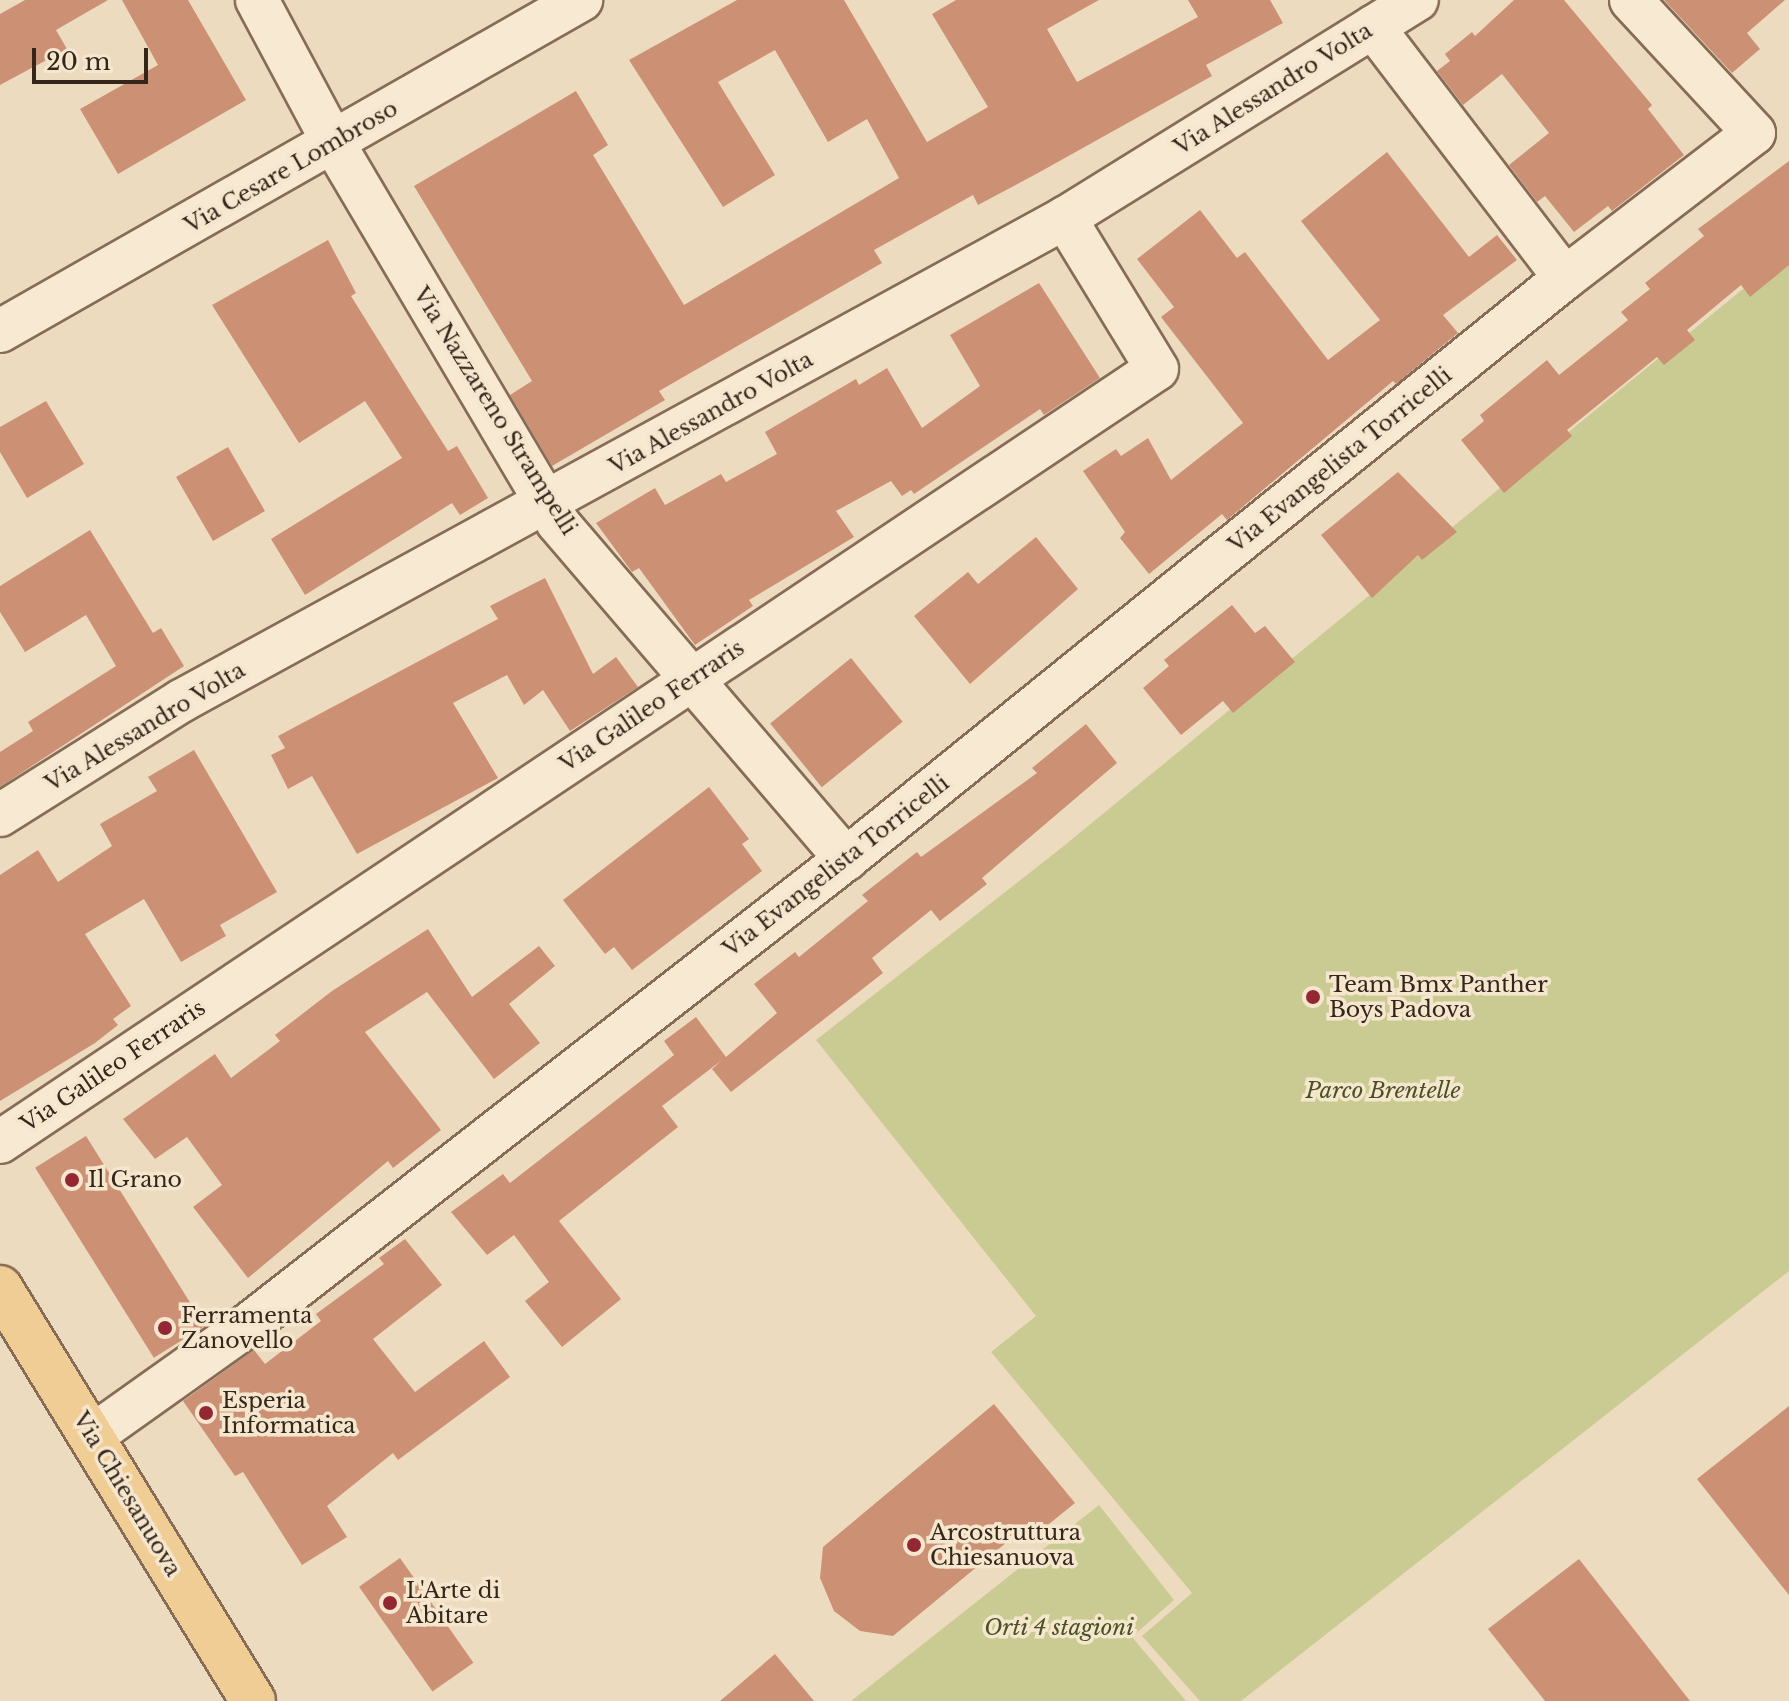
<!DOCTYPE html>
<html>
<head>
<meta charset="utf-8">
<style>
	body { margin:0 }
	#map { position:relative; width:1789px; height:1701px; overflow:hidden; background:#eddbbf; font-family:"Libre Baskerville",serif }
	div>[style] { position:absolute }
	.green>* { inset:0; background:#cacb93 }
	.building>* { inset:0; background:#cc9175; transform-origin:0 0 }
	.roads { filter:drop-shadow(2px 0 #866c57) drop-shadow(-2px 0 #866c57) drop-shadow(0 2px #866c57) drop-shadow(0 -2px #866c57) }
	.minor>* { height:42px; margin:-21px; padding:0 21px; transform-origin:21px; border-radius:21px; background:#f8e9d2 }
	.primary>* { height:44px; margin:-22px; padding:0 22px; transform-origin:22px; border-radius:22px; background:#f1cd96 }
	.dots>* { width:22px; height:22px; translate:-50% -50%; box-sizing:border-box; border:4px solid #f5e6ce; border-radius:50% }
	span { translate:-50% -50%; white-space:nowrap; text-align:center; line-height:1.15; -webkit-text-stroke:7px #f5e6ce; paint-order:stroke }
	.street-label { font-size:22px; color:#35261c }
	.poi-label { font-size:22px; color:#35261c }
	.left { translate:0 -50%; text-align:left }
	.park-label { font-size:22px; color:#4a5223; font-style:italic }
	.scale { position:absolute; left:32px; top:48px; width:116px; height:36px; box-sizing:border-box; border:4px solid #35261c; border-top:0; padding-left:10px; font-size:24px; line-height:28px; white-space:nowrap; color:#35261c; -webkit-text-stroke:6px #f5e6ce; paint-order:stroke }
</style>
</head>
<body>
<div id="map">
	<div class="green">
		<div style="clip-path:polygon(1789px 251px,1789px 1271px,1241px 1701px,1200px 1701px,1142px 1636px,1192px 1593px,991px 1352px,1036px 1316px,816px 1040px,1060px 849px)"></div>
		<div style="clip-path:polygon(1099px 1505px,1174px 1600px,1132px 1637px,1186px 1701px,851px 1701px)"></div>
	</div>
	<div class="building">
		<div style="clip-path:polygon(25px 0,108px 0,56px 30px,67px 49px,0 85px,0 14px)"></div>
		<div style="clip-path:polygon(122px 0,188px 0,246px 100px,118px 174px,80px 109px,158px 65px)"></div>
		<div style="clip-path:polygon(737px 0,844px 0,927px 142px,988px 107px,932px 14px,956px 0,1099px 0,1047px 29px,1077px 82px,1198px 17px,1188px 0,1270px 0,1283px 23px,1206px 65px,1212px 76px,1038px 173px,978px 205px,973px 195px,874px 250px,882px 263px,659px 391px,665px 400px,552px 466px,510px 395px,532px 381px,414px 186px,576px 91px,608px 145px,593px 155px,684px 305px,899px 178px,867px 119px,828px 142px,775px 50px,718px 82px,775px 175px,723px 207px,629px 60px)"></div>
		<div style="clip-path:polygon(1514px 0,1564px 0,1652px 105px,1648px 109px,1684px 155px,1612px 211px,1608px 206px,1574px 232px,1545px 196px,1537px 202px,1509px 165px,1549px 133px,1502px 74px,1463px 105px,1437px 71px,1450px 61px,1445px 54px,1472px 32px,1475px 36px)"></div>
		<div style="clip-path:polygon(1664px 0,1785px 0,1747px 33px,1760px 49px,1732px 73px)"></div>
		<div style="clip-path:polygon(1387px 152px,1469px 257px,1497px 235px,1517px 260px,1443px 315px,1458px 333px,1396px 384px,1393px 381px,1227px 520px,1222px 514px,1149px 574px,1120px 538px,1125px 532px,1083px 471px,1116px 449px,1121px 456px,1148px 438px,1171px 480px,1243px 423px,1161px 317px,1174px 307px,1137px 259px,1200px 210px,1237px 258px,1245px 252px,1328px 360px,1380px 320px,1301px 221px)"></div>
		<div style="clip-path:polygon(1789px 161px,1789px 265px,1750px 297px,1741px 285px,1687px 330px,1695px 340px,1664px 365px,1657px 357px,1567px 430px,1572px 436px,1504px 493px,1461px 440px,1484px 421px,1480px 415px,1547px 360px,1559px 375px,1628px 320px,1621px 312px,1650px 289px,1645px 283px,1704px 236px,1698px 229px)"></div>
		<div style="clip-path:polygon(328px 240px,356px 293px,351px 296px,415px 399px,448px 451px,457px 446px,488px 498px,460px 515px,452px 503px,305px 595px,271px 539px,402px 458px,365px 401px,299px 443px,212px 305px)"></div>
		<div style="clip-path:polygon(1039px 283px,1100px 378px,1044px 415px,1040px 409px,914px 494px,911px 490px,902px 496px,891px 481px,836px 511px,854px 537px,749px 600px,753px 606px,695px 645px,639px 568px,632px 572px,596px 523px,655px 488px,665px 505px,721px 474px,726px 482px,777px 454px,765px 432px,856px 379px,859px 385px,887px 368px,922px 428px,980px 386px,950px 335px)"></div>
		<div style="clip-path:polygon(46px 401px,84px 464px,27px 498px,0 452px,0 427px)"></div>
		<div style="left:228px;top:447px;width:74px;height:60px;rotate:60deg"></div>
		<div style="clip-path:polygon(1398px 472px,1457px 532px,1422px 560px,1418px 555px,1372px 598px,1321px 535px)"></div>
		<div style="clip-path:polygon(90px 530px,153px 633px,161px 628px,184px 666px,0 787px,0 752px,33px 731px,28px 722px,116px 666px,86px 615px,25px 652px,0 612px,0 586px)"></div>
		<div style="clip-path:polygon(1036px 537px,1078px 589px,970px 684px,914px 616px,968px 572px,978px 584px)"></div>
		<div style="clip-path:polygon(545px 578px,593px 674px,616px 657px,638px 687px,570px 731px,543px 690px,524px 705px,507px 675px,453px 703px,498px 778px,357px 854px,312px 776px,288px 789px,271px 755px,285px 748px,278px 736px,498px 619px,490px 606px)"></div>
		<div style="clip-path:polygon(1232px 605px,1255px 633px,1265px 626px,1295px 662px,1233px 713px,1223px 701px,1181px 735px,1143px 688px,1169px 666px,1164px 660px)"></div>
		<div style="left:851px;top:658px;width:82px;height:104px;rotate:51deg"></div>
		<div style="clip-path:polygon(1086px 724px,1117px 763px,982px 878px,987px 884px,940px 921px,931px 910px,872px 958px,883px 973px,731px 1092px,712px 1069px,722px 1060px,662px 1106px,678px 1127px,559px 1221px,621px 1299px,562px 1347px,525px 1301px,549px 1282px,514px 1235px,487px 1255px,451px 1212px,503px 1174px,510px 1183px,674px 1055px,664px 1041px,696px 1017px,726px 1057px,777px 1013px,754px 984px,795px 952px,799px 957px,868px 901px,862px 895px,917px 852px,921px 857px,1037px 773px,1032px 768px)"></div>
		<div style="clip-path:polygon(194px 750px,277px 892px,220px 925px,226px 936px,181px 962px,144px 899px,85px 934px,131px 1006px,113px 1019px,118px 1025px,95px 1043px,0 1101px,0 875px,38px 850px,58px 882px,112px 846px,100px 824px,157px 791px,148px 777px)"></div>
		<div style="clip-path:polygon(709px 787px,749px 839px,742px 844px,762px 871px,632px 970px,614px 947px,605px 954px,563px 900px)"></div>
		<div style="clip-path:polygon(428px 929px,472px 997px,539px 946px,555px 966px,509px 1004px,540px 1043px,494px 1079px,427px 992px,365px 1032px,441px 1130px,393px 1168px,388px 1161px,248px 1278px,193px 1207px,222px 1185px,187px 1137px,155px 1159px,123px 1119px,215px 1054px,231px 1078px,280px 1041px,275px 1035px,332px 991px)"></div>
		<div style="left:86px;top:1136px;width:224px;height:60px;rotate:58deg"></div>
		<div style="clip-path:polygon(405px 1239px,442px 1285px,373px 1339px,415px 1392px,484px 1341px,510px 1377px,398px 1460px,393px 1453px,327px 1506px,347px 1537px,302px 1565px,243px 1472px,235px 1476px,183px 1401px,254px 1350px,265px 1364px,321px 1321px,316px 1314px,384px 1264px,379px 1258px)"></div>
		<div style="clip-path:polygon(994px 1404px,1075px 1503px,1038px 1533px,1030px 1523px,893px 1636px,860px 1631px,834px 1611px,820px 1578px,823px 1547px)"></div>
		<div style="clip-path:polygon(1789px 1406px,1789px 1595px,1697px 1479px)"></div>
		<div style="left:400px;top:1558px;width:128px;height:50px;rotate:55deg"></div>
		<div style="clip-path:polygon(1579px 1559px,1690px 1701px,1545px 1701px,1488px 1629px)"></div>
		<div style="clip-path:polygon(775px 1654px,814px 1701px,720px 1701px)"></div>
	</div>
	<div class="roads">
		<div class="minor">
			<div style="left:257px;top:0;width:163px;rotate:61.9deg"></div>
			<div style="left:334px;top:144px;width:440px;rotate:59.4deg"></div>
			<div style="left:558px;top:523px;width:443px;rotate:49.4deg"></div>
			<div style="left:1373px;top:27px;width:316px;rotate:52.6deg"></div>
			<div style="left:0;top:331px;width:669px;rotate:-29.67deg"></div>
			<div style="left:0;top:815px;width:214px;rotate:-32.2deg"></div>
			<div style="left:181px;top:701px;width:1007px;rotate:-28.65deg"></div>
			<div style="left:1065px;top:218px;width:414px;rotate:-31.8deg"></div>
			<div style="left:0;top:1142px;width:1391px;rotate:-33.75deg"></div>
			<div style="left:1157px;top:369px;width:177px;rotate:-121.4deg"></div>
			<div style="left:92px;top:1436px;width:191px;rotate:-35.4deg"></div>
			<div style="left:248px;top:1325px;width:758px;rotate:-37.93deg"></div>
			<div style="left:846px;top:859px;width:924px;rotate:-38.94deg"></div>
			<div style="left:1565px;top:278px;width:238px;rotate:-37.5deg"></div>
			<div style="left:1754px;top:133px;width:181px;rotate:-132.8deg"></div>
		</div>
		<div class="primary">
			<div style="left:0;top:1288px;width:484px;rotate:58.5deg"></div>
		</div>
	</div>
	<div class="dots">
		<div style="left:1313px;top:997px;background:#942832"></div>
		<div style="left:72px;top:1180px;background:#942832"></div>
		<div style="left:165px;top:1328px;background:#942832"></div>
		<div style="left:206px;top:1413px;background:#942832"></div>
		<div style="left:914px;top:1545px;background:#942832"></div>
		<div style="left:390px;top:1603px;background:#942832"></div>
	</div>
	<div class="street-label">
		<span style="left:1273px;top:89px;rotate:-32deg">Via Alessandro Volta</span>
		<span style="left:291px;top:167px;rotate:-30deg">Via Cesare Lombroso</span>
		<span style="left:495px;top:411px;rotate:58deg">Via Nazzareno Strampelli</span>
		<span style="left:711px;top:413px;rotate:-29deg">Via Alessandro Volta</span>
		<span style="left:1340px;top:460px;rotate:-39deg">Via Evangelista Torricelli</span>
		<span style="left:652px;top:706px;rotate:-34deg">Via Galileo Ferraris</span>
		<span style="left:145px;top:727px;rotate:-31deg">Via Alessandro Volta</span>
		<span style="left:836px;top:866px;rotate:-38deg">Via Evangelista Torricelli</span>
		<span style="left:113px;top:1066px;rotate:-34deg">Via Galileo Ferraris</span>
		<span style="left:127px;top:1494px;rotate:59deg">Via Chiesanuova</span>
	</div>
	<div class="poi-label">
		<span class="left" style="left:1329px;top:997px">Team Bmx Panther<br>Boys Padova</span>
		<span class="left" style="left:88px;top:1180px">Il Grano</span>
		<span class="left" style="left:181px;top:1328px">Ferramenta<br>Zanovello</span>
		<span class="left" style="left:222px;top:1413px">Esperia<br>Informatica</span>
		<span class="left" style="left:930px;top:1545px">Arcostruttura<br>Chiesanuova</span>
		<span class="left" style="left:406px;top:1603px">L'Arte di<br>Abitare</span>
	</div>
	<div class="park-label">
		<span style="left:1383px;top:1091px">Parco Brentelle</span>
		<span style="left:1059px;top:1628px">Orti 4 stagioni</span>
	</div>
	<div class="scale">20 m</div>
</div>
</body>
</html>
